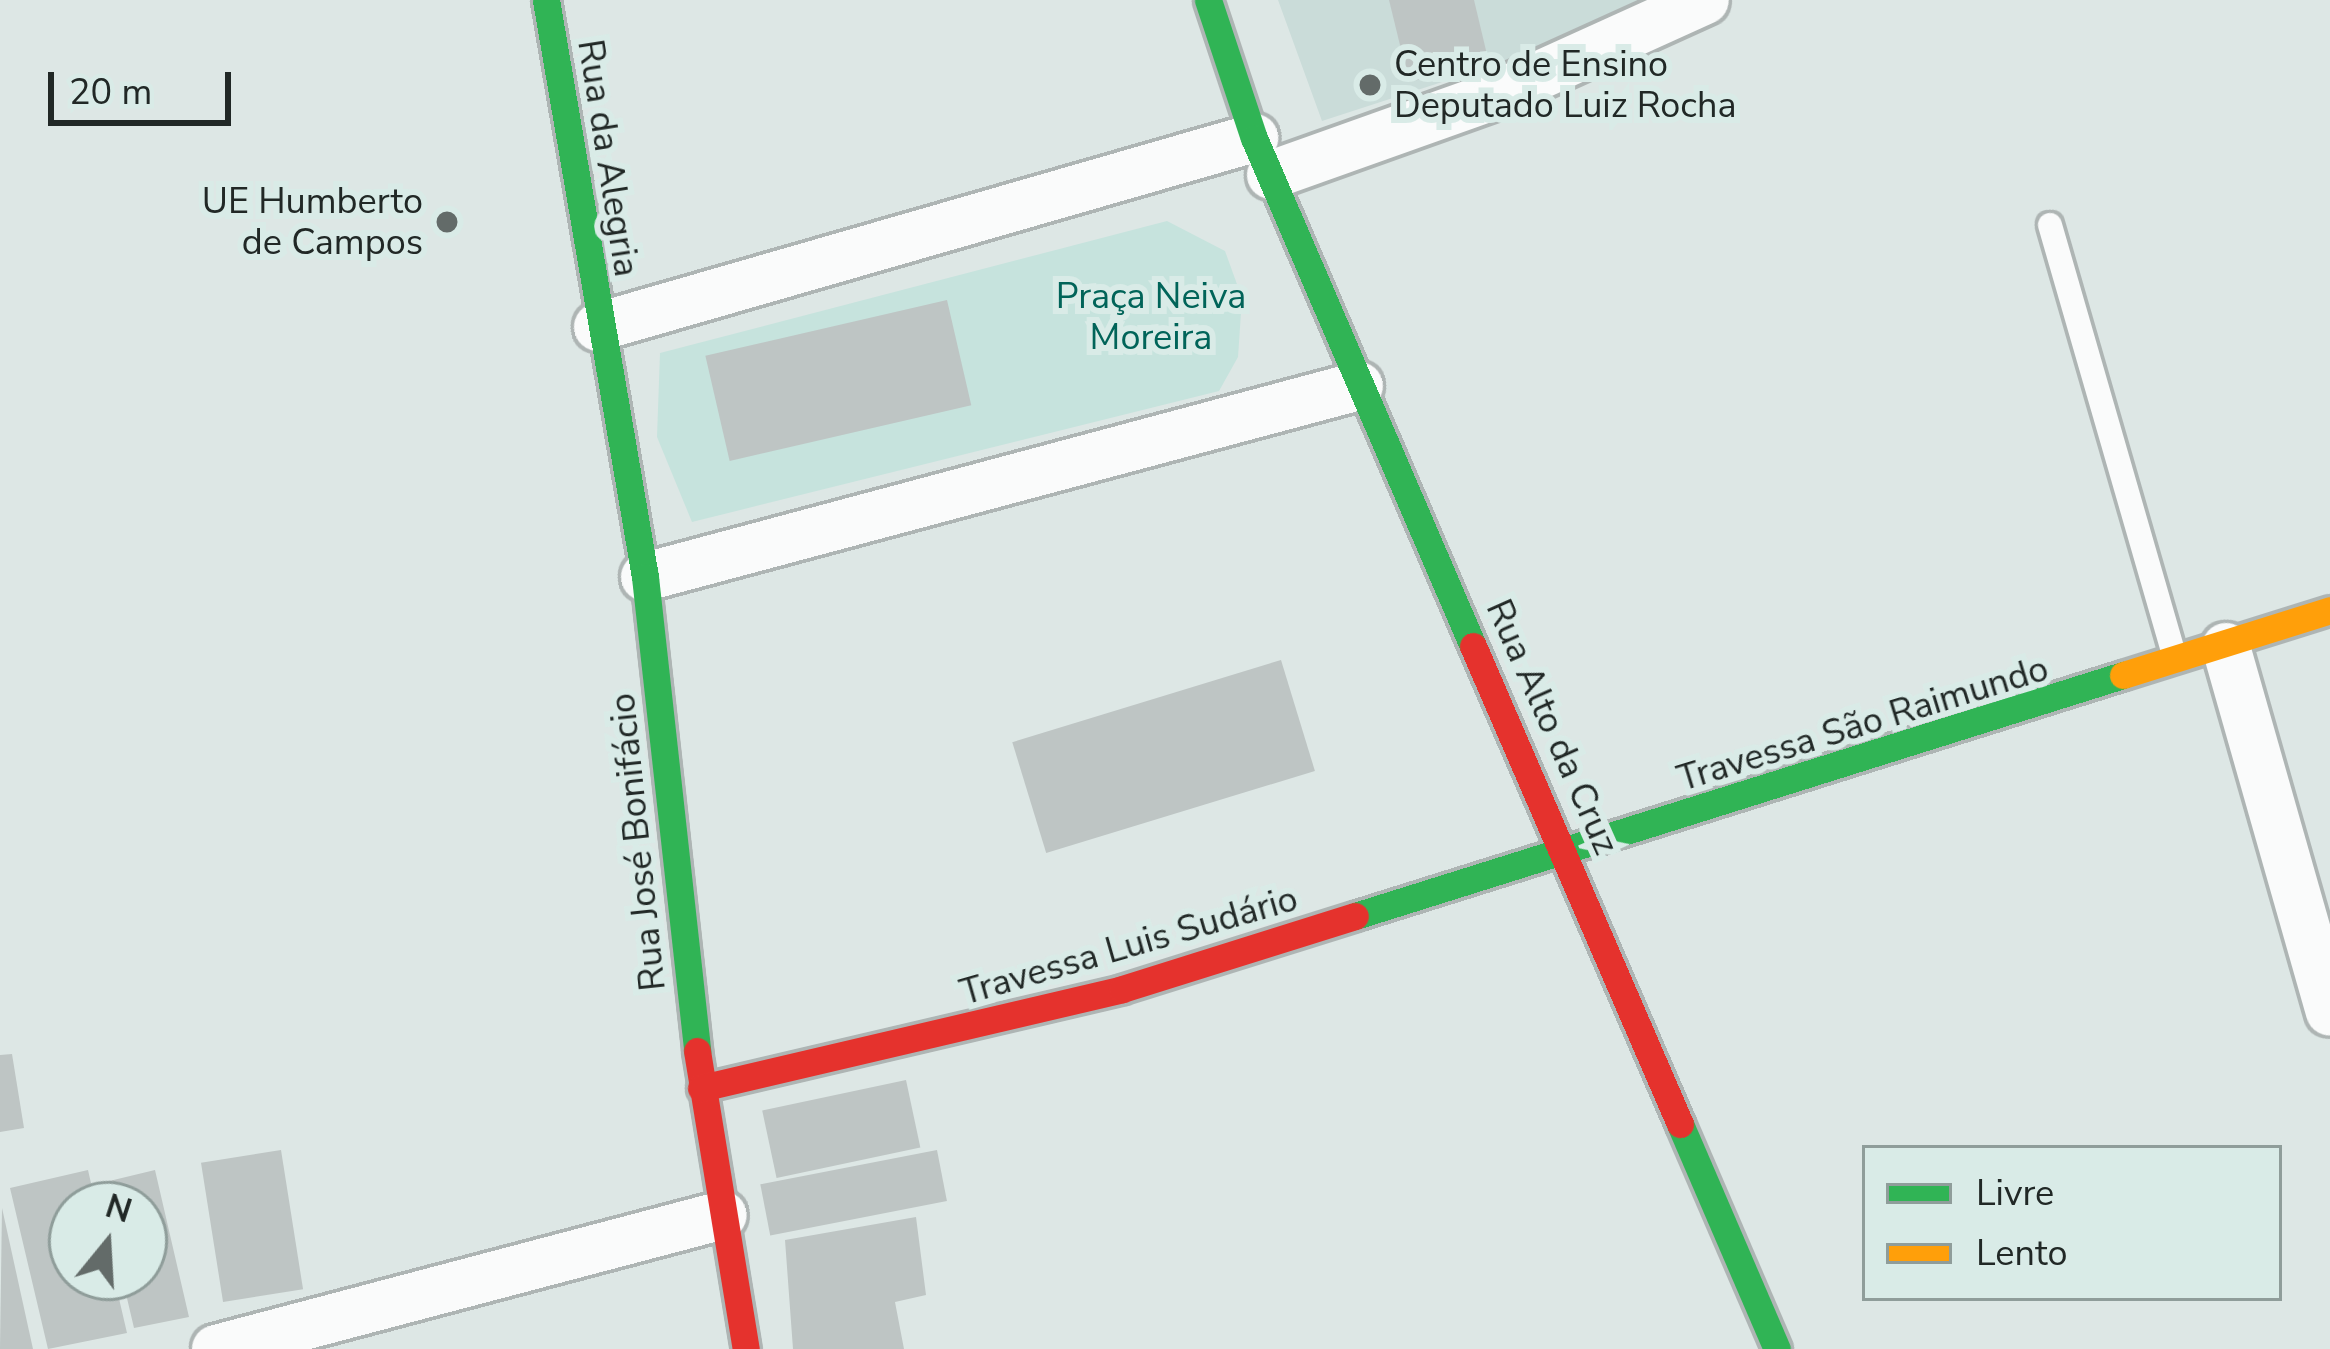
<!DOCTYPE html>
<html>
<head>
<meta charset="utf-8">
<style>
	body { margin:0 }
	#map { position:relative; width:2330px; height:1349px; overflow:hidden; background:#dde7e5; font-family:"Nunito Sans",sans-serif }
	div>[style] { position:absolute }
	.built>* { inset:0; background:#cadcd9 }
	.green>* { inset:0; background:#c6e3dd }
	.building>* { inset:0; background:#bec5c4; transform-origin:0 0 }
	.roads { filter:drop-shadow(3px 0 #aeb5b4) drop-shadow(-3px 0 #aeb5b4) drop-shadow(0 3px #aeb5b4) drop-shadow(0 -3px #aeb5b4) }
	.lane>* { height:24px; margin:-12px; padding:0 12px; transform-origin:12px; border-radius:12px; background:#fafbfb }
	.street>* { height:48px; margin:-24px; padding:0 24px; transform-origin:24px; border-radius:24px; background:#fafbfb }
	.fast>* { height:27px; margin:-13.5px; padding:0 13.5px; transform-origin:13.5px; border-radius:13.5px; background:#30b455 }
	.slow>* { height:27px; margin:-13.5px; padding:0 13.5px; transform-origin:13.5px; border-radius:13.5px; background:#ff9f0a }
	.jam>* { height:27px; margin:-13.5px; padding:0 13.5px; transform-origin:13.5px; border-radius:13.5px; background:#e5322d }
	.dots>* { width:33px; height:33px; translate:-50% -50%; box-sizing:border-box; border:6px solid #d9ebe7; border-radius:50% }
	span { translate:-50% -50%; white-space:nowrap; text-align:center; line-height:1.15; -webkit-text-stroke:12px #d9ebe7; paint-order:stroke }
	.poi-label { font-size:36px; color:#212826 }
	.left { translate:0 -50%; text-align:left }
	.right { translate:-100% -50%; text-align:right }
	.street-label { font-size:36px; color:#212826 }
	.park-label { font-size:36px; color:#016459 }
	.legend { position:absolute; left:1862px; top:1145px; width:420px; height:156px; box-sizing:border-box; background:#d9ebe7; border:3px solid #8f9d9a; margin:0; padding:15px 21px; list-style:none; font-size:36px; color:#212826 }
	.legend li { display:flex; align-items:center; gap:24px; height:60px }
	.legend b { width:60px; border:3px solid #8f9d9a }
	.north { position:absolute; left:48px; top:1181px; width:120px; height:120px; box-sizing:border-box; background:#d9ebe7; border:3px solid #8f9d9a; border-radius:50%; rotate:18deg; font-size:33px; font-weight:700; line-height:48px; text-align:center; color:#212826 }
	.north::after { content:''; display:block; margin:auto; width:42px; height:54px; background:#636b69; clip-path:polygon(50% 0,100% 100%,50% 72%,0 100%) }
	.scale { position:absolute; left:48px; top:72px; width:183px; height:54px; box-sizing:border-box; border:6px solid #212826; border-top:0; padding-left:15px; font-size:36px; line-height:42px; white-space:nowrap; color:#212826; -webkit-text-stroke:9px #d9ebe7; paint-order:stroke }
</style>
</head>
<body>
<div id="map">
	<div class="built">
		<div style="clip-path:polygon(1278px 0,1642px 0,1541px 50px,1322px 121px)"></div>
	</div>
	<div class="green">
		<div style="clip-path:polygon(1167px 221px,1225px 251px,1242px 298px,1238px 357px,1219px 391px,692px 522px,657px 437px,660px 353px)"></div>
	</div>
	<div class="building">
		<div style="clip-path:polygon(1389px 0,1474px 0,1489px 63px,1409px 82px)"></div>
		<div style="left:947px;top:300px;width:108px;height:248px;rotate:77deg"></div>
		<div style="left:1281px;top:660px;width:116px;height:281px;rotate:73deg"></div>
		<div style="clip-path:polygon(12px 1054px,24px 1128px,0 1132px,0 1055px)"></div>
		<div style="left:906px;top:1080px;width:69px;height:147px;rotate:78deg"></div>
		<div style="left:281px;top:1150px;width:141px;height:81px;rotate:81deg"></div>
		<div style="left:937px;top:1150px;width:52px;height:180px;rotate:79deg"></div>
		<div style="clip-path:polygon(88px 1170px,96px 1205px,72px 1205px,72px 1277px,114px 1277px,127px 1333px,48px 1349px,10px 1188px)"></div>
		<div style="clip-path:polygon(155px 1170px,189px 1317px,134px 1328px,122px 1277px,144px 1277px,144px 1205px,106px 1205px,101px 1183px)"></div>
		<div style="clip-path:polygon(2px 1208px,33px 1349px,0 1349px)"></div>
		<div style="clip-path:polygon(916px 1217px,926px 1295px,895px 1302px,904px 1349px,793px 1349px,785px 1240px)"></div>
	</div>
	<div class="roads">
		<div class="lane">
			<div style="left:2050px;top:225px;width:448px;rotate:73.9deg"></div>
		</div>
		<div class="street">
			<div style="left:1271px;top:175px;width:241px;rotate:-19.6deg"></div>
			<div style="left:1498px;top:94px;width:227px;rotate:-24.4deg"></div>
			<div style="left:598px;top:327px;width:683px;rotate:-16.07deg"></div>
			<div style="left:645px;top:577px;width:739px;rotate:-14.98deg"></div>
			<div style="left:2226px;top:647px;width:379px;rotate:74.1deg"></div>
			<div style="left:216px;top:1349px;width:524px;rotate:-14.8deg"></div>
		</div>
		<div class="fast">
			<div style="left:546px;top:0;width:585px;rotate:80.26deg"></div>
			<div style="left:645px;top:577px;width:477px;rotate:83.7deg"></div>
			<div style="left:1208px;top:0;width:145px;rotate:71.6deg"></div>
			<div style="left:1254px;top:138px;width:553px;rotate:66.68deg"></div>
			<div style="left:1355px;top:916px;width:805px;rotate:-17.42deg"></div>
			<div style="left:1680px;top:1124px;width:245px;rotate:66.7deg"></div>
		</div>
		<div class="slow">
			<div style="left:2123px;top:675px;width:217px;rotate:-17.4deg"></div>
		</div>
		<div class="jam">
			<div style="left:1473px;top:646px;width:521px;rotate:66.58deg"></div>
			<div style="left:697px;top:1051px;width:302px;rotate:80.7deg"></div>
			<div style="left:701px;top:1088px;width:432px;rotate:-13.2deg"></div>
			<div style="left:1122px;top:989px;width:244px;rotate:-17.4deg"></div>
		</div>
	</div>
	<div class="dots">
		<div style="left:1370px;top:85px;background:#636b69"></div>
		<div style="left:447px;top:222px;background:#636b69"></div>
	</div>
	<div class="poi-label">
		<span class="left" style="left:1394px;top:85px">Centro de Ensino<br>Deputado Luiz Rocha</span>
		<span class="right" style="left:423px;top:222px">UE Humberto<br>de Campos</span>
	</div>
	<div class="street-label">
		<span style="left:608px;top:158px;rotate:81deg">Rua da Alegria</span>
		<span style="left:1863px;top:724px;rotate:-17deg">Travessa São Raimundo</span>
		<span style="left:1552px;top:727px;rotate:66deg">Rua Alto da Cruz</span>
		<span style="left:638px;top:842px;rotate:-96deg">Rua José Bonifácio</span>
		<span style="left:1129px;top:946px;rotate:-16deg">Travessa Luis Sudário</span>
	</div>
	<div class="park-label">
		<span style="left:1151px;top:317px">Praça Neiva<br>Moreira</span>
	</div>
	<ul class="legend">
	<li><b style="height:15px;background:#30b455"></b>Livre</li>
	<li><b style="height:15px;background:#ff9f0a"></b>Lento</li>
	</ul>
	<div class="north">N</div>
	<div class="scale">20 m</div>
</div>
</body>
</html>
